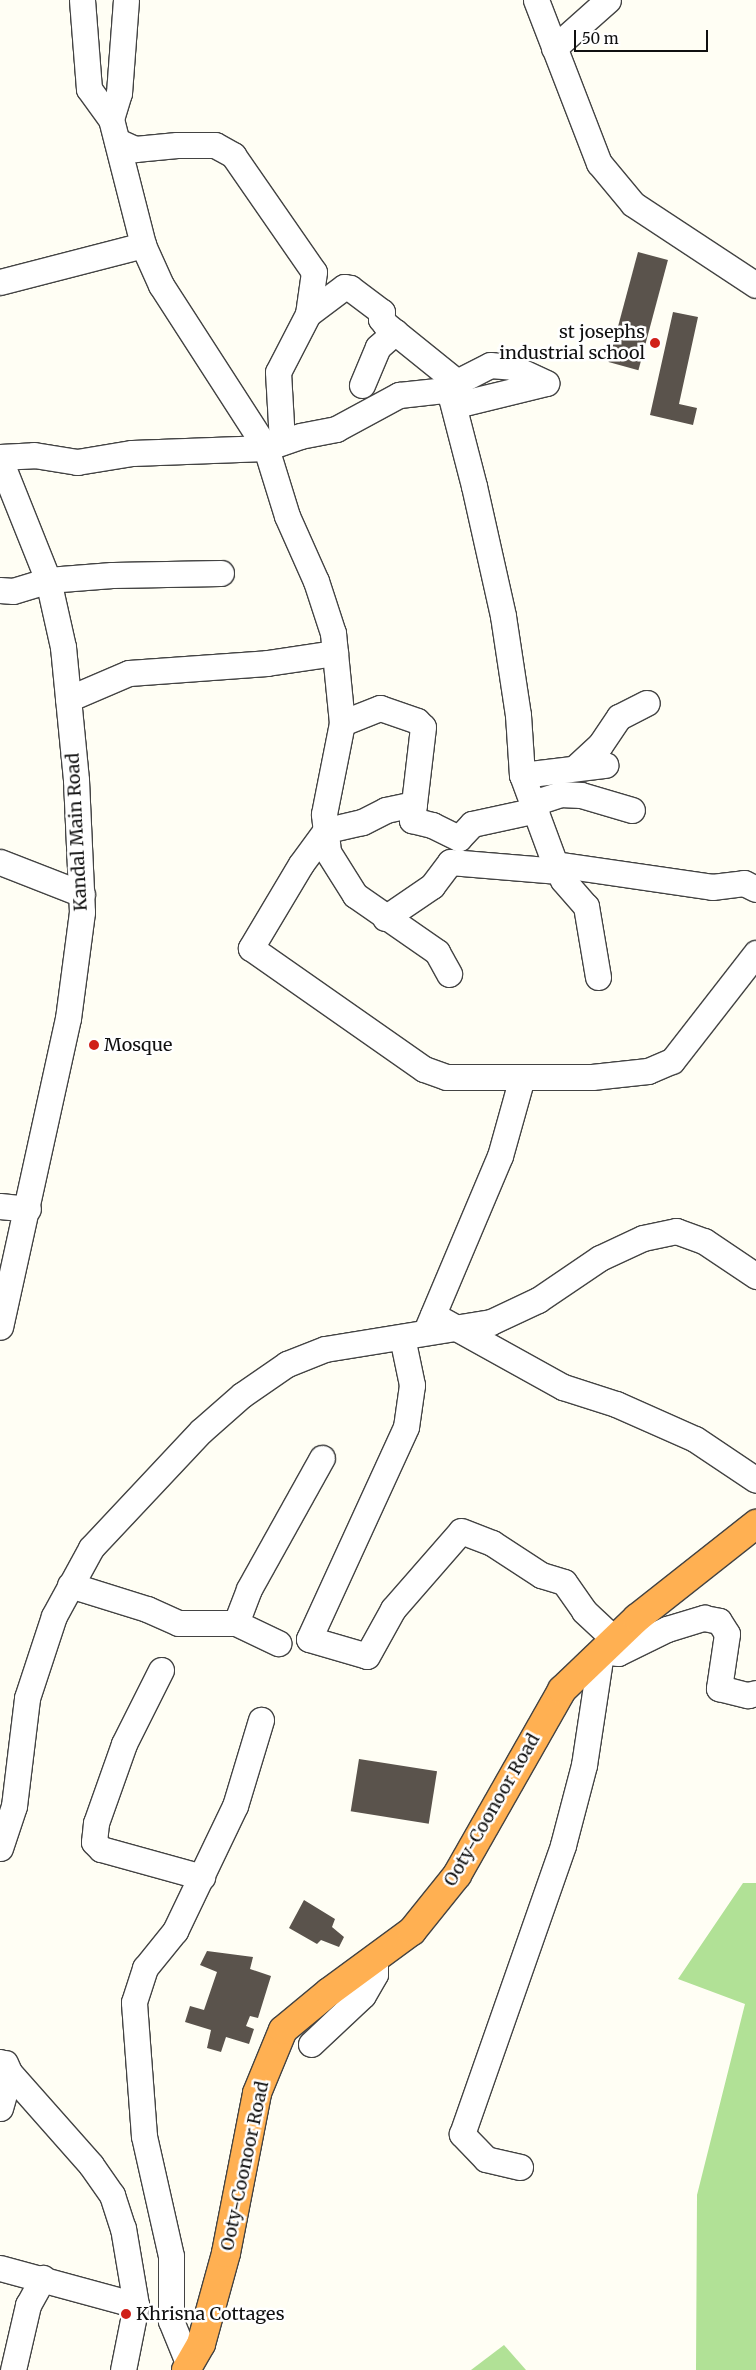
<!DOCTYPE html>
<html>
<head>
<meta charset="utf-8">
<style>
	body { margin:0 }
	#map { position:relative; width:756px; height:2370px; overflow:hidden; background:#fffef4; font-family:Merriweather,serif }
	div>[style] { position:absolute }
	.forest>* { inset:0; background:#b1e196 }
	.building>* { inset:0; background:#5a534c; transform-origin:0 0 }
	.roads { filter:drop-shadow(1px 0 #434343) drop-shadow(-1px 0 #434343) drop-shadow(0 1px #434343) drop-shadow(0 -1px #434343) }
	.minor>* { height:25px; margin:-12.5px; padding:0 12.5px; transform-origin:12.5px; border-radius:12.5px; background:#fff }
	.highway>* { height:28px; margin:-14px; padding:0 14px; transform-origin:14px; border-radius:14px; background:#ffb052 }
	.dots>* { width:14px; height:14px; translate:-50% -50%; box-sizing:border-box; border:2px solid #fff; border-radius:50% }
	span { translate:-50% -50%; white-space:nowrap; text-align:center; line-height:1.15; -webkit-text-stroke:5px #fff; paint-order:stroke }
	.poi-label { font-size:18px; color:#101010 }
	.right { translate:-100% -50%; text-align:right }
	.left { translate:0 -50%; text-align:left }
	.street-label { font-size:18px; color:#101010 }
	.scale { position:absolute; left:574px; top:30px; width:134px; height:22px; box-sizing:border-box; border:2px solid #101010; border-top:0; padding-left:6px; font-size:15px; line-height:18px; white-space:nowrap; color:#101010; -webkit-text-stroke:4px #fff; paint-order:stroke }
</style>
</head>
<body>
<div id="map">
	<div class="forest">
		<div style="clip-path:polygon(743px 1883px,756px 1883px,756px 2370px,696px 2370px,697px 2195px,745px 2004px,678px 1979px)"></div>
		<div style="clip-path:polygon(504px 2345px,526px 2370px,471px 2370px)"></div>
	</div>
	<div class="building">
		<div style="left:638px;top:252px;width:31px;height:114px;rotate:15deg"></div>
		<div style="clip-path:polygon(673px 312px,698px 317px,679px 404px,697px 408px,693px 425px,650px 415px)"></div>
		<div style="left:359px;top:1759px;width:79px;height:53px;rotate:9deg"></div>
		<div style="clip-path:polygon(304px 1900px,335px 1919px,332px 1927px,344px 1937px,339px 1947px,321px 1940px,317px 1944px,289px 1928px)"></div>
		<div style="clip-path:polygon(207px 1951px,253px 1957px,250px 1969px,271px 1976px,258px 2018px,250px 2016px,246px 2026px,254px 2029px,249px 2044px,226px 2037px,221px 2052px,207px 2048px,211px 2030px,185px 2022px,190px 2006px,204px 2010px,217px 1972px,200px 1965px)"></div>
	</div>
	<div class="roads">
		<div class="minor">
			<div style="left:82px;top:0;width:89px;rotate:85.5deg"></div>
			<div style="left:89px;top:89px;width:37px;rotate:54deg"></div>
			<div style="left:111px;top:119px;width:27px;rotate:-73deg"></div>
			<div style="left:119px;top:93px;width:93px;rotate:-85.7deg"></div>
			<div style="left:536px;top:0;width:175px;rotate:68.9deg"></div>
			<div style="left:599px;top:163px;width:53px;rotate:50.3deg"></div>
			<div style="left:633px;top:204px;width:147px;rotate:33.4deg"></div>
			<div style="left:554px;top:48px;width:72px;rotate:-41.6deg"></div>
			<div style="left:111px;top:119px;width:130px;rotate:75.7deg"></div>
			<div style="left:143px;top:245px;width:44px;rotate:65.8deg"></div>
			<div style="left:161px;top:285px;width:194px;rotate:57.2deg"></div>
			<div style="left:266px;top:448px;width:71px;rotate:72.8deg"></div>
			<div style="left:287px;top:516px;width:71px;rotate:66deg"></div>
			<div style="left:316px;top:581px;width:55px;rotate:71.9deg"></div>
			<div style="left:333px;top:633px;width:90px;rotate:84.3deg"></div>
			<div style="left:342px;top:723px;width:93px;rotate:101.2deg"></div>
			<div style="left:324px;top:814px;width:38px;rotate:84deg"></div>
			<div style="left:328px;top:852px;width:51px;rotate:57.9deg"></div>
			<div style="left:355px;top:895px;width:100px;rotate:34.8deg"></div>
			<div style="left:437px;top:952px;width:25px;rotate:61deg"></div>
			<div style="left:117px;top:141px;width:20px;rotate:24deg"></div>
			<div style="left:135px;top:149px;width:42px;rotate:-5.4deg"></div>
			<div style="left:177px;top:145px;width:38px"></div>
			<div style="left:215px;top:145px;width:21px;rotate:29deg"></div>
			<div style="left:233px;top:155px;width:142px;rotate:55.3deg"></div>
			<div style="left:314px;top:272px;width:42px;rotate:98.1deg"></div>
			<div style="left:308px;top:314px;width:65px;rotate:117.3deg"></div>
			<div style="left:278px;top:372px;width:70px;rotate:86.7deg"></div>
			<div style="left:0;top:282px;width:148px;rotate:-14.5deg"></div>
			<div style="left:308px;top:314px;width:45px;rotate:-36.9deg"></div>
			<div style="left:344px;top:287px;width:6px;rotate:9deg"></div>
			<div style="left:350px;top:288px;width:40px;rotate:37deg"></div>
			<div style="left:382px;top:312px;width:7px;rotate:98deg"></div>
			<div style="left:381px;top:319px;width:6px;rotate:51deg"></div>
			<div style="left:385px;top:324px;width:92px;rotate:38.9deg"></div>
			<div style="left:457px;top:382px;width:15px;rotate:148deg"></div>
			<div style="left:457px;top:382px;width:37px;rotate:-27deg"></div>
			<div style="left:490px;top:365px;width:22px;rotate:5deg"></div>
			<div style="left:512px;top:367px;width:38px;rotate:25deg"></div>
			<div style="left:362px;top:385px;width:41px;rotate:-67.2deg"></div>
			<div style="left:378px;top:347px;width:23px;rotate:-41deg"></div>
			<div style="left:451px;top:397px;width:92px;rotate:75.5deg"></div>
			<div style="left:474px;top:486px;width:133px;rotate:77.4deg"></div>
			<div style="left:503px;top:616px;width:100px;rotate:81.4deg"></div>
			<div style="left:518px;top:715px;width:60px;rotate:86.2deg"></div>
			<div style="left:522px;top:775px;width:95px;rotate:69.7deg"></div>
			<div style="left:555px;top:864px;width:18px;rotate:63deg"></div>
			<div style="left:563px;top:880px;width:35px;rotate:49deg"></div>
			<div style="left:586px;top:906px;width:72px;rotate:80.4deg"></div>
			<div style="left:0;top:457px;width:34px;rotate:-3deg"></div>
			<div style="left:34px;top:455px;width:44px;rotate:9.2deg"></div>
			<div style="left:77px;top:462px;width:56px;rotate:-9.3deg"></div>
			<div style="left:132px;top:453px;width:134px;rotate:-2.1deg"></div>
			<div style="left:266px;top:448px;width:36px;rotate:-19deg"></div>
			<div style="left:300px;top:436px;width:37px;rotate:-11deg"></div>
			<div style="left:336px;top:429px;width:72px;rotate:-28.4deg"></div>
			<div style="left:399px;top:395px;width:45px;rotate:-6.3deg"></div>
			<div style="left:444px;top:390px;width:10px;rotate:45deg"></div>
			<div style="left:451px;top:397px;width:14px;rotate:25deg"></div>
			<div style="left:464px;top:403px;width:84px;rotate:-13.7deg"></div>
			<div style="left:0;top:460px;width:129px;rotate:68.2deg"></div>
			<div style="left:48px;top:580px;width:69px;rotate:77.4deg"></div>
			<div style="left:63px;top:647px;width:134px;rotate:84.4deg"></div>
			<div style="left:76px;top:780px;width:132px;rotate:87.4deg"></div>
			<div style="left:82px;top:912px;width:107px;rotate:97.5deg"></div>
			<div style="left:68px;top:1018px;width:316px;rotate:102.4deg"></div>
			<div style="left:0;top:590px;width:13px;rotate:4deg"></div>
			<div style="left:13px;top:591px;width:37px;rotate:-17deg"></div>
			<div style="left:48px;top:580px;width:64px;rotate:-4.5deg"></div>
			<div style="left:112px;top:575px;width:109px;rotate:-1.1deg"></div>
			<div style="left:68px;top:699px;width:66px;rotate:-23.1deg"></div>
			<div style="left:129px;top:673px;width:138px;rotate:-4.1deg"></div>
			<div style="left:267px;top:663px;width:69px;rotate:-8.4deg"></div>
			<div style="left:342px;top:723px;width:41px;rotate:-21.5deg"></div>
			<div style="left:380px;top:708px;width:39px;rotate:19deg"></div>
			<div style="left:417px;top:721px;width:8px;rotate:45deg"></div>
			<div style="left:423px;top:727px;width:94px;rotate:96.7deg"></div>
			<div style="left:412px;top:820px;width:21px;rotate:14deg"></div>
			<div style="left:432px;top:825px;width:30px;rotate:26deg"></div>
			<div style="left:459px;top:838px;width:19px;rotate:-47deg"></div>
			<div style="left:472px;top:824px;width:66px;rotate:-12.3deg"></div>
			<div style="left:575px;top:768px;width:34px;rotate:-43deg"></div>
			<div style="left:600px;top:745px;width:34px;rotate:-56deg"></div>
			<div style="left:619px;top:717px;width:31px;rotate:-27deg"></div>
			<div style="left:522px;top:775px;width:84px;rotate:-6.9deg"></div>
			<div style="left:533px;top:803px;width:28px;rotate:-18deg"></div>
			<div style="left:560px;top:794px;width:21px;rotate:3deg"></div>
			<div style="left:581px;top:795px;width:53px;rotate:16.4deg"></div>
			<div style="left:414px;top:804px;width:29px;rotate:168deg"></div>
			<div style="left:386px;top:810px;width:27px;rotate:153deg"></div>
			<div style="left:362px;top:822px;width:37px;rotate:167deg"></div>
			<div style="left:326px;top:830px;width:42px;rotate:126.3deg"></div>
			<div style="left:301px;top:864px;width:98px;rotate:120.8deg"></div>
			<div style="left:251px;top:948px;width:211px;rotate:35deg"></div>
			<div style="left:424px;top:1069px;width:23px;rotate:20deg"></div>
			<div style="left:446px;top:1077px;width:146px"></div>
			<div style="left:592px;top:1077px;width:56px;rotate:-6.1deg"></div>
			<div style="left:648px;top:1071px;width:26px;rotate:-23deg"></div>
			<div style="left:672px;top:1061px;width:137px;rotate:-52.1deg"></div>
			<div style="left:0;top:862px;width:88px;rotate:21.3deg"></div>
			<div style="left:555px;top:864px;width:159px;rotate:8.3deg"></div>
			<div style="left:712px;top:887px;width:32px;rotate:-7deg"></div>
			<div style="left:744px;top:883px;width:13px;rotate:27deg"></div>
			<div style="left:385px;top:918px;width:57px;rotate:-34.2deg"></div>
			<div style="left:432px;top:886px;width:30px;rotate:-53deg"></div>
			<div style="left:450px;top:862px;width:109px;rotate:4.7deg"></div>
			<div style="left:0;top:1206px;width:28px;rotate:6deg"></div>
			<div style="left:433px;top:1315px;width:149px;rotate:29deg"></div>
			<div style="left:563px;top:1387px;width:56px;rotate:17.8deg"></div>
			<div style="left:616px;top:1404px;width:86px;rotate:23.9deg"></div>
			<div style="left:695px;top:1439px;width:73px;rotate:33.9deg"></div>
			<div style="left:426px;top:1331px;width:190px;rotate:-67.1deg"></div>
			<div style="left:500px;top:1156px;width:82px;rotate:-74.4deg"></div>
			<div style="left:402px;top:1337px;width:49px;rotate:78.2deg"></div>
			<div style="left:412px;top:1385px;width:42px;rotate:98.1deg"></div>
			<div style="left:406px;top:1427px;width:233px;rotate:114.6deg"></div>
			<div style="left:309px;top:1639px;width:60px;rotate:16.3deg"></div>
			<div style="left:367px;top:1656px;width:54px;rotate:-61deg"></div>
			<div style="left:393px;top:1609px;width:103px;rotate:-48.9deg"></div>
			<div style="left:461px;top:1531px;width:33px;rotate:21deg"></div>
			<div style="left:492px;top:1543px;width:59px;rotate:33.1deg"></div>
			<div style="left:541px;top:1575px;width:24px;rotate:17deg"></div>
			<div style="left:564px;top:1582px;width:35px;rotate:55deg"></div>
			<div style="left:584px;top:1611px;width:42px;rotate:43.1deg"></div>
			<div style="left:70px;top:1585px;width:81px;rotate:17.3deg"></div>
			<div style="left:147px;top:1609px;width:34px;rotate:24deg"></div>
			<div style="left:178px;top:1623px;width:58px"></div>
			<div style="left:236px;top:1623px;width:47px;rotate:25.5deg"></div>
			<div style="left:236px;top:1623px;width:36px;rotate:-69deg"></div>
			<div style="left:249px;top:1589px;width:150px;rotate:-60.9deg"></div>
			<div style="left:161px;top:1670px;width:83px;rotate:116.6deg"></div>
			<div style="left:124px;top:1744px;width:84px;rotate:109.5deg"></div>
			<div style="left:96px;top:1823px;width:19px;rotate:96deg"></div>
			<div style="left:94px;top:1842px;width:10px;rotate:45deg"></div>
			<div style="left:101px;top:1849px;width:105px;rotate:15.5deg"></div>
			<div style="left:0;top:1848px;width:44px;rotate:-71.6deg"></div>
			<div style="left:14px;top:1806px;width:109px;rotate:-83.1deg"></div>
			<div style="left:27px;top:1698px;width:86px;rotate:-71.8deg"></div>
			<div style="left:54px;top:1616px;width:77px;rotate:-61.4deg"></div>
			<div style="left:91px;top:1548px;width:161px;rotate:-46.8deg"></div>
			<div style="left:201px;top:1431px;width:55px;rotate:-41.3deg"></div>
			<div style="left:242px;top:1395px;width:55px;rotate:-34.6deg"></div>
			<div style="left:287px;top:1364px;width:41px;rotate:-21.5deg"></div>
			<div style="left:325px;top:1349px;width:168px;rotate:-9.2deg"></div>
			<div style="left:491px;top:1322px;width:52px;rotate:-25.1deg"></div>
			<div style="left:538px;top:1300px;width:75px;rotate:-34.1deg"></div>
			<div style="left:600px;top:1258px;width:47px;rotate:-24.9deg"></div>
			<div style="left:643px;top:1238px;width:34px;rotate:-12deg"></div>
			<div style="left:676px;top:1231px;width:30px;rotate:20deg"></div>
			<div style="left:704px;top:1241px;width:63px;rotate:33.9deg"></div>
			<div style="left:311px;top:2044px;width:71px;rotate:-43.3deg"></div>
			<div style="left:363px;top:1995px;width:24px;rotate:-60deg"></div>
			<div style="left:375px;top:1974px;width:16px;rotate:-90deg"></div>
			<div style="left:0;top:2062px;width:137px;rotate:48.5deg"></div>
			<div style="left:91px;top:2165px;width:37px;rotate:55deg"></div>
			<div style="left:112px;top:2195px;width:35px;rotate:72deg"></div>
			<div style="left:123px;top:2228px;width:78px;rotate:80.4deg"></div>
			<div style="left:136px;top:2305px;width:66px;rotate:101.3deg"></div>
			<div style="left:0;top:2108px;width:35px;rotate:-74deg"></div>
			<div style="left:10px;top:2074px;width:12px;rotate:-114deg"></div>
			<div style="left:520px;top:2167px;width:35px;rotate:-167deg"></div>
			<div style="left:486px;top:2159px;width:35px;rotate:-134deg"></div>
			<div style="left:462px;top:2134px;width:306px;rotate:-70.7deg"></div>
			<div style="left:563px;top:1845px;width:83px;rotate:-75.3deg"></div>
			<div style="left:584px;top:1765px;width:114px;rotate:-81.4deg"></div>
			<div style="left:601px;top:1652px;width:17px;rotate:3deg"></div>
			<div style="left:618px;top:1653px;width:55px;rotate:-26.1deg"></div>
			<div style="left:667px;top:1629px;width:39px;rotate:-17deg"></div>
			<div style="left:704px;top:1618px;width:15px;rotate:11deg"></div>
			<div style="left:719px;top:1621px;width:15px;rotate:58deg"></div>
			<div style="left:727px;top:1634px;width:55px;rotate:98.4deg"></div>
			<div style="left:719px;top:1688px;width:30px;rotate:14deg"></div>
			<div style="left:748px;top:1695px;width:8px;rotate:-14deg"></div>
			<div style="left:0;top:2268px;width:141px;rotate:15.2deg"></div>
			<div style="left:189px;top:2365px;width:48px;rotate:-112.2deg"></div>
			<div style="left:171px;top:2321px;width:65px;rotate:-90deg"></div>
			<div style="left:171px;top:2256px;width:123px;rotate:-102.7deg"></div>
			<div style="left:144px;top:2136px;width:134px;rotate:-94.3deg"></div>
			<div style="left:134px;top:2002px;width:36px;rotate:-72deg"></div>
			<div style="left:145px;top:1968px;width:48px;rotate:-51deg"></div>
			<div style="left:175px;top:1931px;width:139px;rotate:-64.4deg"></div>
			<div style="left:235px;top:1806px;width:90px;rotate:-73.2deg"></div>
			<div style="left:13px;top:2370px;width:67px;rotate:-77deg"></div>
			<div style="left:28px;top:2305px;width:31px;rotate:-61deg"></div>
		</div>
		<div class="highway">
			<div style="left:186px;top:2370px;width:30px;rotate:-60deg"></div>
			<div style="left:201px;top:2344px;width:94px;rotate:-74.6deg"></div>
			<div style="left:226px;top:2253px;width:163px;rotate:-79deg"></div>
			<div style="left:257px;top:2093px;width:68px;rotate:-67.6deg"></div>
			<div style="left:283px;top:2030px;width:60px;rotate:-39.6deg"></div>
			<div style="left:329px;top:1992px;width:103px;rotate:-36.3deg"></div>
			<div style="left:412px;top:1931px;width:72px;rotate:-51.2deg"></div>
			<div style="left:457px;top:1875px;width:213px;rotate:-60.4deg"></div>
			<div style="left:562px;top:1690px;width:104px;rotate:-43.8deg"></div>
			<div style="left:637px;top:1618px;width:152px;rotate:-38.3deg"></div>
		</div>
	</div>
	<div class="dots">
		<div style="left:655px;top:343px;background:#d02019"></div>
		<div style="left:94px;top:1045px;background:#d02019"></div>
		<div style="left:126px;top:2314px;background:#d02019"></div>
	</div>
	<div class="poi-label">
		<span class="right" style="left:645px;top:343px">st josephs<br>industrial school</span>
		<span class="left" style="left:104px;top:1045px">Mosque</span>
		<span class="left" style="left:136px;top:2314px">Khrisna Cottages</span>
	</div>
	<div class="street-label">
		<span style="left:77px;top:832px;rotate:-93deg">Kandal Main Road</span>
		<span style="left:492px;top:1810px;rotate:-60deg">Ooty-Coonoor Road</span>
		<span style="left:245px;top:2166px;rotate:-78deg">Ooty-Coonoor Road</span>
	</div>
	<div class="scale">50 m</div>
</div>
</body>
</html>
